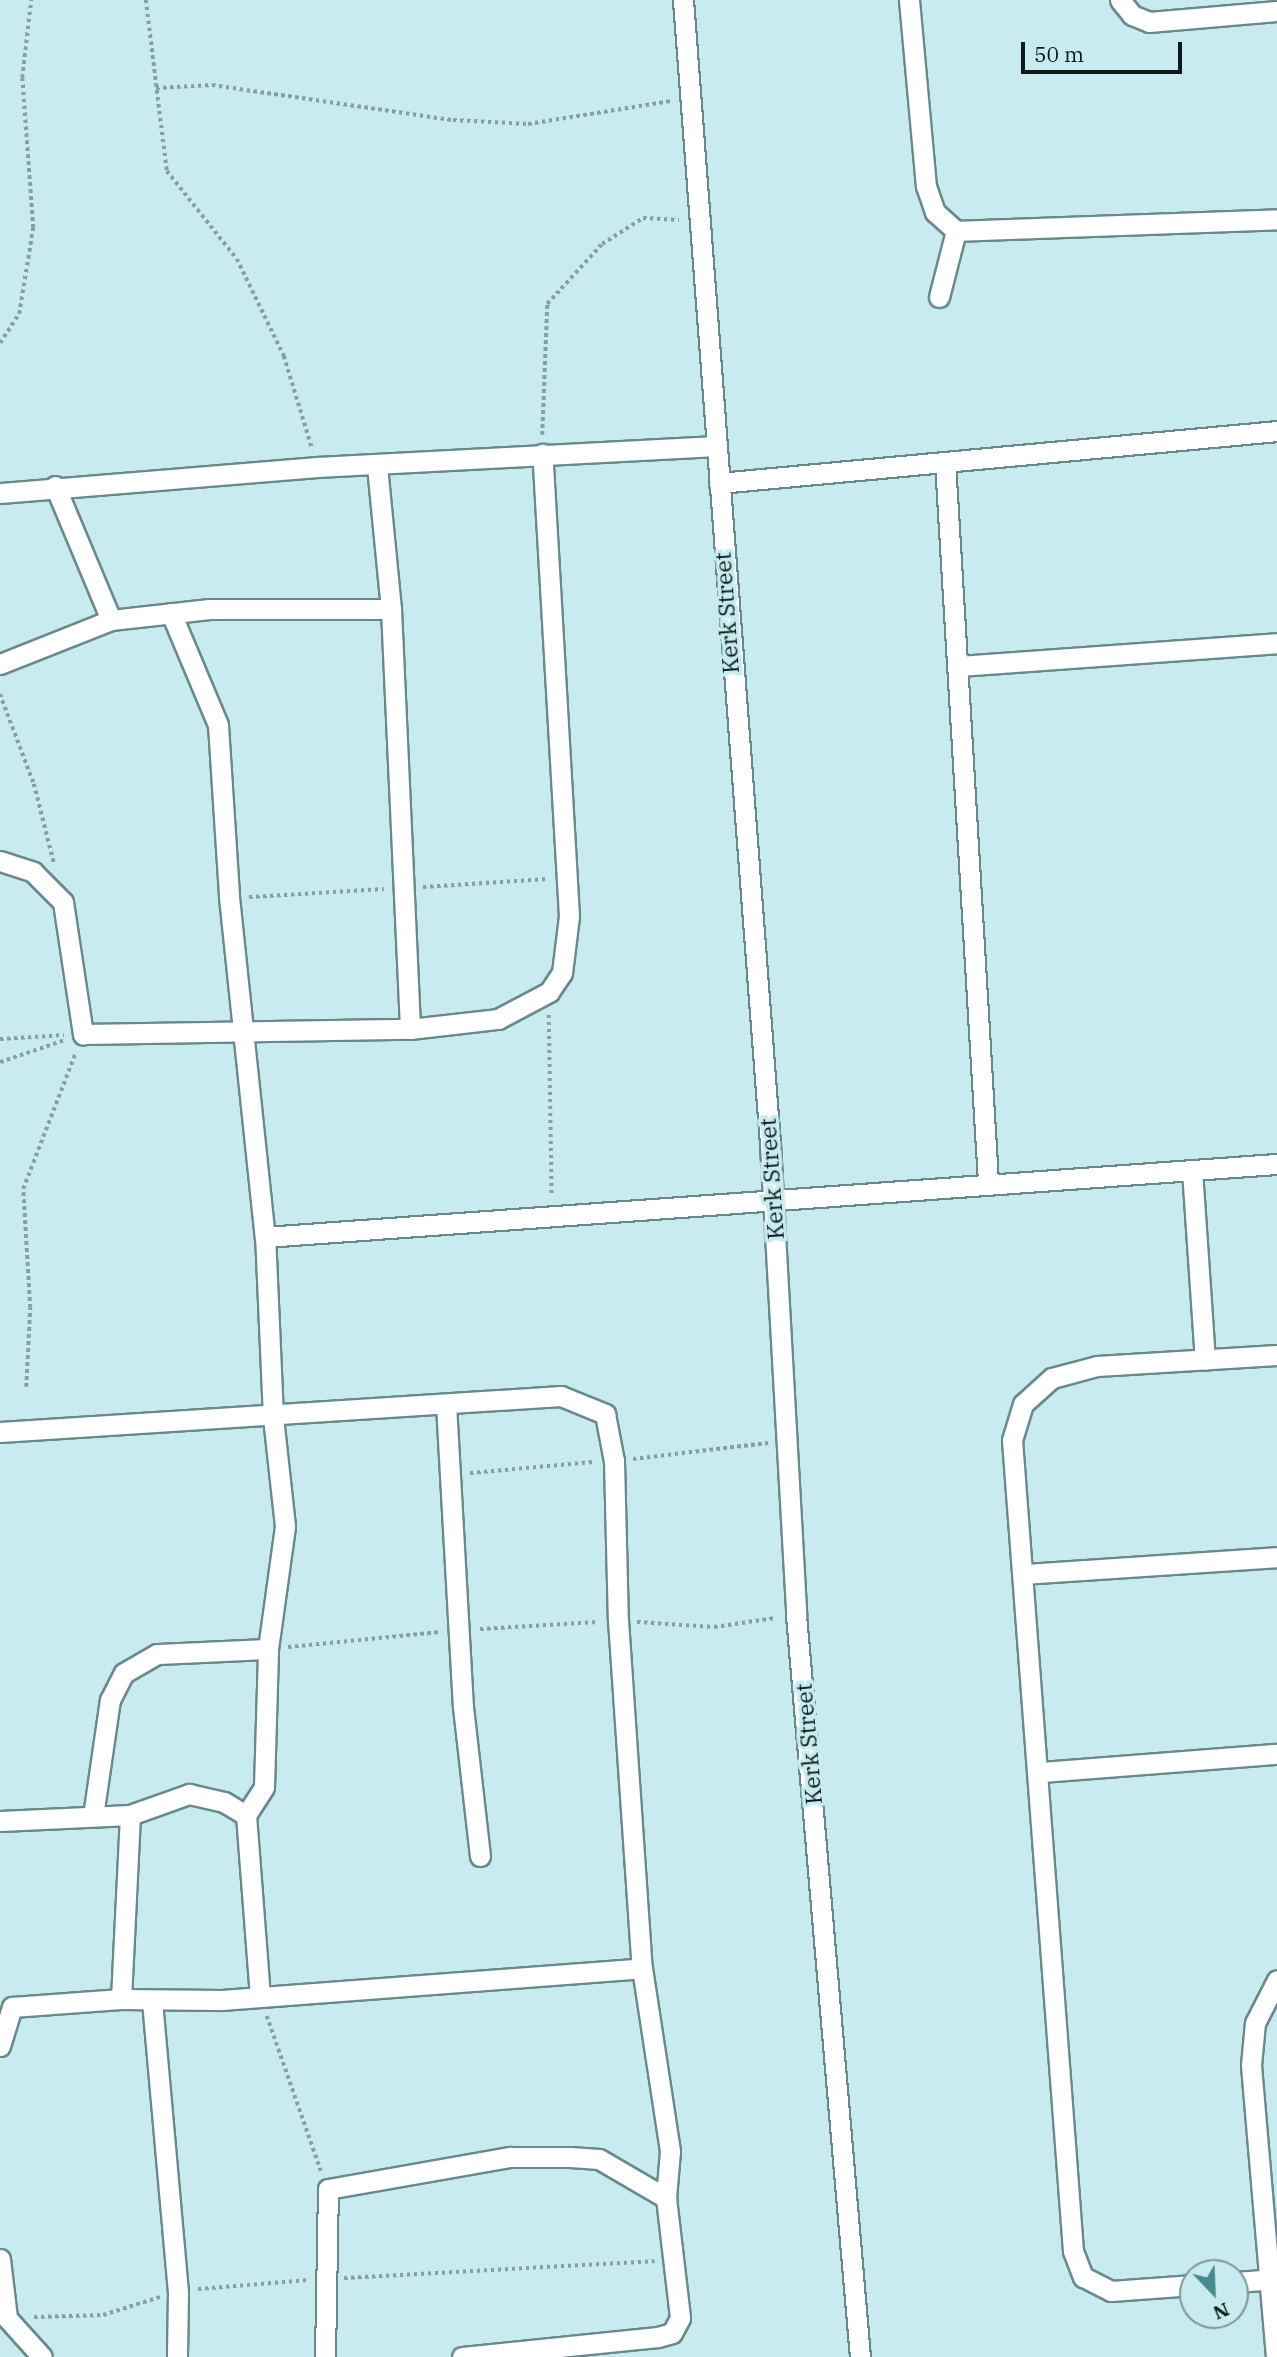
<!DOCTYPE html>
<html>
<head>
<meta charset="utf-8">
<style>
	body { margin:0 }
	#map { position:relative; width:1277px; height:2357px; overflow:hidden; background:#c7ebef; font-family:"IBM Plex Serif",serif }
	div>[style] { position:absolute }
	.path>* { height:3.5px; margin-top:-1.75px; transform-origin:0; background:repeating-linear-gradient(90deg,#85a0a3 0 3.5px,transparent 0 7px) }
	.roads { filter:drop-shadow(2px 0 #698a8d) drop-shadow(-2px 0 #698a8d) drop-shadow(0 2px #698a8d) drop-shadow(0 -2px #698a8d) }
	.minor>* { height:19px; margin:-9.5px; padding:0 9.5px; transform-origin:9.5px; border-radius:9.5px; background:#fff }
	span { translate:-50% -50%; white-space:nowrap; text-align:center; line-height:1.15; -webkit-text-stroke:7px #c7ebef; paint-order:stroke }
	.street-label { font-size:23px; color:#0d1a1b }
	.north { position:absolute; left:1179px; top:2259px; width:70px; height:70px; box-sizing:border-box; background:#c7ebef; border:2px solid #7d979a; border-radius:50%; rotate:157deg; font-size:19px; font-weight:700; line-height:28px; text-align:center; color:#0d1a1b }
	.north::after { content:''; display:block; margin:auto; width:24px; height:32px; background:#438a91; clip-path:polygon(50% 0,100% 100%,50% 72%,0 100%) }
	.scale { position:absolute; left:1021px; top:42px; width:161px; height:32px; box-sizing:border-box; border:4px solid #0d1a1b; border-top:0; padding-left:9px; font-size:21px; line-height:24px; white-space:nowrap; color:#0d1a1b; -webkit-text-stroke:5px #c7ebef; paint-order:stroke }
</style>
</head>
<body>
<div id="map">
	<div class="path">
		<div style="left:146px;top:0;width:172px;rotate:83deg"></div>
		<div style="left:167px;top:171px;width:112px;rotate:51.5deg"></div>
		<div style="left:237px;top:259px;width:108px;rotate:64.1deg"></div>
		<div style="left:284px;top:356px;width:96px;rotate:73.1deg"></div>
		<div style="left:156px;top:88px;width:56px;rotate:-3.1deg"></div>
		<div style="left:212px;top:85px;width:244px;rotate:8.3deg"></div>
		<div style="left:453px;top:120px;width:75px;rotate:3.1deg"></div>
		<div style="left:528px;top:124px;width:145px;rotate:-9.1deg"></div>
		<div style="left:0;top:343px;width:35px;rotate:-57deg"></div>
		<div style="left:19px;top:314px;width:87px;rotate:-80.8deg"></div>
		<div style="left:33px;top:228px;width:150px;rotate:-94.2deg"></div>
		<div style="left:22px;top:78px;width:79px;rotate:-83.4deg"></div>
		<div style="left:542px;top:435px;width:131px;rotate:-87.8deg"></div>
		<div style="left:547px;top:304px;width:81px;rotate:-47.5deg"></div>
		<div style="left:602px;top:244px;width:49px;rotate:-32.4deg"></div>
		<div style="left:643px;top:218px;width:36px;rotate:3deg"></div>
		<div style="left:0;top:694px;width:96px;rotate:69.3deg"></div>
		<div style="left:34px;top:784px;width:81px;rotate:75.8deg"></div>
		<div style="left:423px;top:887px;width:125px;rotate:-3.7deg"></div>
		<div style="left:249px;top:897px;width:135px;rotate:-3.4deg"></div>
		<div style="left:549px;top:1015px;width:181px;rotate:89.1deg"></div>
		<div style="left:0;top:1039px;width:64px;rotate:-3.6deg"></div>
		<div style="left:0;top:1062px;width:69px;rotate:-18.7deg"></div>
		<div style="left:26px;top:1387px;width:79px;rotate:-87.1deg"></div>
		<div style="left:30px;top:1308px;width:119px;rotate:-93.4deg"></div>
		<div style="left:23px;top:1189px;width:147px;rotate:-68.9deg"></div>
		<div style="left:633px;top:1459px;width:136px;rotate:-6.8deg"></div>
		<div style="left:470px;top:1473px;width:124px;rotate:-5.1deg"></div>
		<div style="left:637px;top:1622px;width:77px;rotate:3.7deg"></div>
		<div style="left:714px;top:1627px;width:62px;rotate:-8.4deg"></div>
		<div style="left:480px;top:1629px;width:118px;rotate:-3.4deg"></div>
		<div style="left:288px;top:1647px;width:153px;rotate:-5.6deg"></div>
		<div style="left:267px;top:2016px;width:164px;rotate:70.8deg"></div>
		<div style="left:344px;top:2278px;width:311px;rotate:-3.1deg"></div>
		<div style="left:198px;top:2289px;width:111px;rotate:-4.6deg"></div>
		<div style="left:34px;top:2317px;width:69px;rotate:-1.7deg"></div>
		<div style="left:103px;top:2315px;width:60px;rotate:-17.5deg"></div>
	</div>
	<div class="roads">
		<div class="minor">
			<div style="left:683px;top:0;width:1147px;rotate:85.65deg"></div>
			<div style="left:770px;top:1144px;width:472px;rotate:86.8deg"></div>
			<div style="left:796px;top:1615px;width:745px;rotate:85.07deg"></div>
			<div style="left:909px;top:0;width:187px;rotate:84.8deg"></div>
			<div style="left:926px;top:186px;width:28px;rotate:71deg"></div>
			<div style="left:935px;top:212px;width:28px;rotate:42deg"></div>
			<div style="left:956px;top:231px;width:321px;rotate:-2.1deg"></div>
			<div style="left:1120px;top:0;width:19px;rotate:51deg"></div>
			<div style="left:1132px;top:15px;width:18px;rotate:22deg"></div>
			<div style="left:1149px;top:22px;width:128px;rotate:-4.9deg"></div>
			<div style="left:939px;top:297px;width:68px;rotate:-75.6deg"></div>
			<div style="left:945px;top:462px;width:721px;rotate:86.58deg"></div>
			<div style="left:719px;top:483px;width:560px;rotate:-5.32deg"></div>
			<div style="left:55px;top:486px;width:145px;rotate:67.3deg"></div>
			<div style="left:0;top:493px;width:318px;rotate:-4.7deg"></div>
			<div style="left:317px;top:467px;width:400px;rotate:-3deg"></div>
			<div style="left:391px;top:609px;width:420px;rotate:87.4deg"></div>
			<div style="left:171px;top:613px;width:121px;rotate:67.2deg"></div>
			<div style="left:218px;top:725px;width:172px;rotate:86.3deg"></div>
			<div style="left:229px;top:897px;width:342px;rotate:84deg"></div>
			<div style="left:265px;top:1237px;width:1015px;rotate:-4.13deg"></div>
			<div style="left:0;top:664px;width:119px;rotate:-21.6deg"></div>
			<div style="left:111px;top:620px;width:99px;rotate:-6.4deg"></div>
			<div style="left:209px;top:609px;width:182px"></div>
			<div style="left:391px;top:609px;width:143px;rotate:-95.6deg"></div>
			<div style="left:958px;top:666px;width:320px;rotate:-4.1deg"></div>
			<div style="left:0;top:861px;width:35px;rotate:18deg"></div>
			<div style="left:33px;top:872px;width:42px;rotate:45deg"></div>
			<div style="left:63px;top:902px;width:134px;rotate:81.4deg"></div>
			<div style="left:83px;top:1034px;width:327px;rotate:-0.9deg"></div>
			<div style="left:410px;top:1029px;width:89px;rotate:-6.5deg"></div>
			<div style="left:498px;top:1019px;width:58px;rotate:-27.9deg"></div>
			<div style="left:549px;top:992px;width:23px;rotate:-56deg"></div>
			<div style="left:562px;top:973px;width:57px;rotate:-83deg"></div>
			<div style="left:569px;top:916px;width:463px;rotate:-93.3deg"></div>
			<div style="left:1192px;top:1170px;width:190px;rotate:86.1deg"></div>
			<div style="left:446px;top:1404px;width:303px;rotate:86.8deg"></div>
			<div style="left:463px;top:1707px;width:150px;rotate:83.5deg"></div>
			<div style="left:0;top:1432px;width:562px;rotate:-3.67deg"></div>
			<div style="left:561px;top:1396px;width:48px;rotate:22.2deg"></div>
			<div style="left:605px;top:1414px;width:48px;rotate:79.2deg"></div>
			<div style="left:614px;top:1461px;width:159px;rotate:88.6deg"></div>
			<div style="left:618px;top:1620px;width:349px;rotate:86.1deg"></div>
			<div style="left:642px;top:1968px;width:185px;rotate:81.3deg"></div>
			<div style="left:670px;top:2151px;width:47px;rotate:94.9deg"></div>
			<div style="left:666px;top:2198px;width:121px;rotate:83.3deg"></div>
			<div style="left:680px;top:2318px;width:17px;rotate:118deg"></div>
			<div style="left:672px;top:2333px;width:15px;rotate:164deg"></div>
			<div style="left:658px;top:2337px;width:197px;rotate:174.2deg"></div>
			<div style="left:1024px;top:1574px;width:254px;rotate:-3.8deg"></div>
			<div style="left:1041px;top:1772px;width:237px;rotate:-4.4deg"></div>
			<div style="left:246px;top:1815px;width:33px;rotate:-57deg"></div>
			<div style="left:264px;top:1787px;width:138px;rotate:-88.3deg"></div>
			<div style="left:268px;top:1649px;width:124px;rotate:-82.1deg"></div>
			<div style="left:285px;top:1526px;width:110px;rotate:-96.3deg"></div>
			<div style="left:273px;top:1417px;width:180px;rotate:-92.5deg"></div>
			<div style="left:246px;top:1815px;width:182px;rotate:85.6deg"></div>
			<div style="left:93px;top:1816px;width:117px;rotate:-81.7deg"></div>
			<div style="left:110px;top:1700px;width:30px;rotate:-63deg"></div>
			<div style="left:124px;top:1673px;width:38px;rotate:-30deg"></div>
			<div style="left:157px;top:1654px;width:111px;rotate:-2.6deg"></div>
			<div style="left:0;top:1821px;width:130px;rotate:-2.6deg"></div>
			<div style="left:130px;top:1815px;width:63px;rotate:-19.6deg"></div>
			<div style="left:189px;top:1794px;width:36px;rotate:13deg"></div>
			<div style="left:224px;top:1802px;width:26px;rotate:31deg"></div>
			<div style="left:121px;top:1999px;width:184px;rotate:-87.2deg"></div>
			<div style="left:152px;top:2001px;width:292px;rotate:84.9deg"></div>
			<div style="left:178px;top:2292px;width:65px;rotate:90.9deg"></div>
			<div style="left:0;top:2046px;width:41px;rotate:-72.9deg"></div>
			<div style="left:12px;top:2007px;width:109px;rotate:-4.2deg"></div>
			<div style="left:121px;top:1999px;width:100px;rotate:0.6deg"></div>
			<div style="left:221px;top:2000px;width:422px;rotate:-4.3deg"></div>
			<div style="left:0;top:2259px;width:59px;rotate:83.2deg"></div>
			<div style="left:7px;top:2318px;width:52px;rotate:48.1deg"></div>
			<div style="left:1235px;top:2282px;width:42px;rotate:-4.1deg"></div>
			<div style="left:1193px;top:2285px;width:82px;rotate:175.8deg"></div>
			<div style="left:1111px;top:2291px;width:31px;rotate:-153deg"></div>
			<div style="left:1083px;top:2277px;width:28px;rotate:-111deg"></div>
			<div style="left:1073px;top:2251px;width:813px;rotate:-94.3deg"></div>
			<div style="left:1012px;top:1440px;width:38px;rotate:-73deg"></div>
			<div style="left:1023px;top:1404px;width:39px;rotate:-42deg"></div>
			<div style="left:1052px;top:1378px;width:47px;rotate:-14.9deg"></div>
			<div style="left:1097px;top:1366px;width:180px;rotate:-3.5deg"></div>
			<div style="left:325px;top:2357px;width:168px;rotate:-89deg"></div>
			<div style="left:328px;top:2189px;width:185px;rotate:-10deg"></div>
			<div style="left:510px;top:2157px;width:60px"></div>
			<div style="left:570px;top:2157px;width:29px;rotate:4deg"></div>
			<div style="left:599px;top:2159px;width:78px;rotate:30.2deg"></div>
			<div style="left:1276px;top:2357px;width:293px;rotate:-94.9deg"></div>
			<div style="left:1251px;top:2065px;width:42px;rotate:-84.6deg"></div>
			<div style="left:1255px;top:2023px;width:48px;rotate:-62.9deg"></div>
		</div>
	</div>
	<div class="street-label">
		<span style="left:726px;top:613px;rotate:-94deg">Kerk Street</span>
		<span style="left:771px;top:1179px;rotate:-94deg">Kerk Street</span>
		<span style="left:808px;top:1744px;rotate:-95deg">Kerk Street</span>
	</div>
	<div class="north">N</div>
	<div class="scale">50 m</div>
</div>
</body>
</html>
